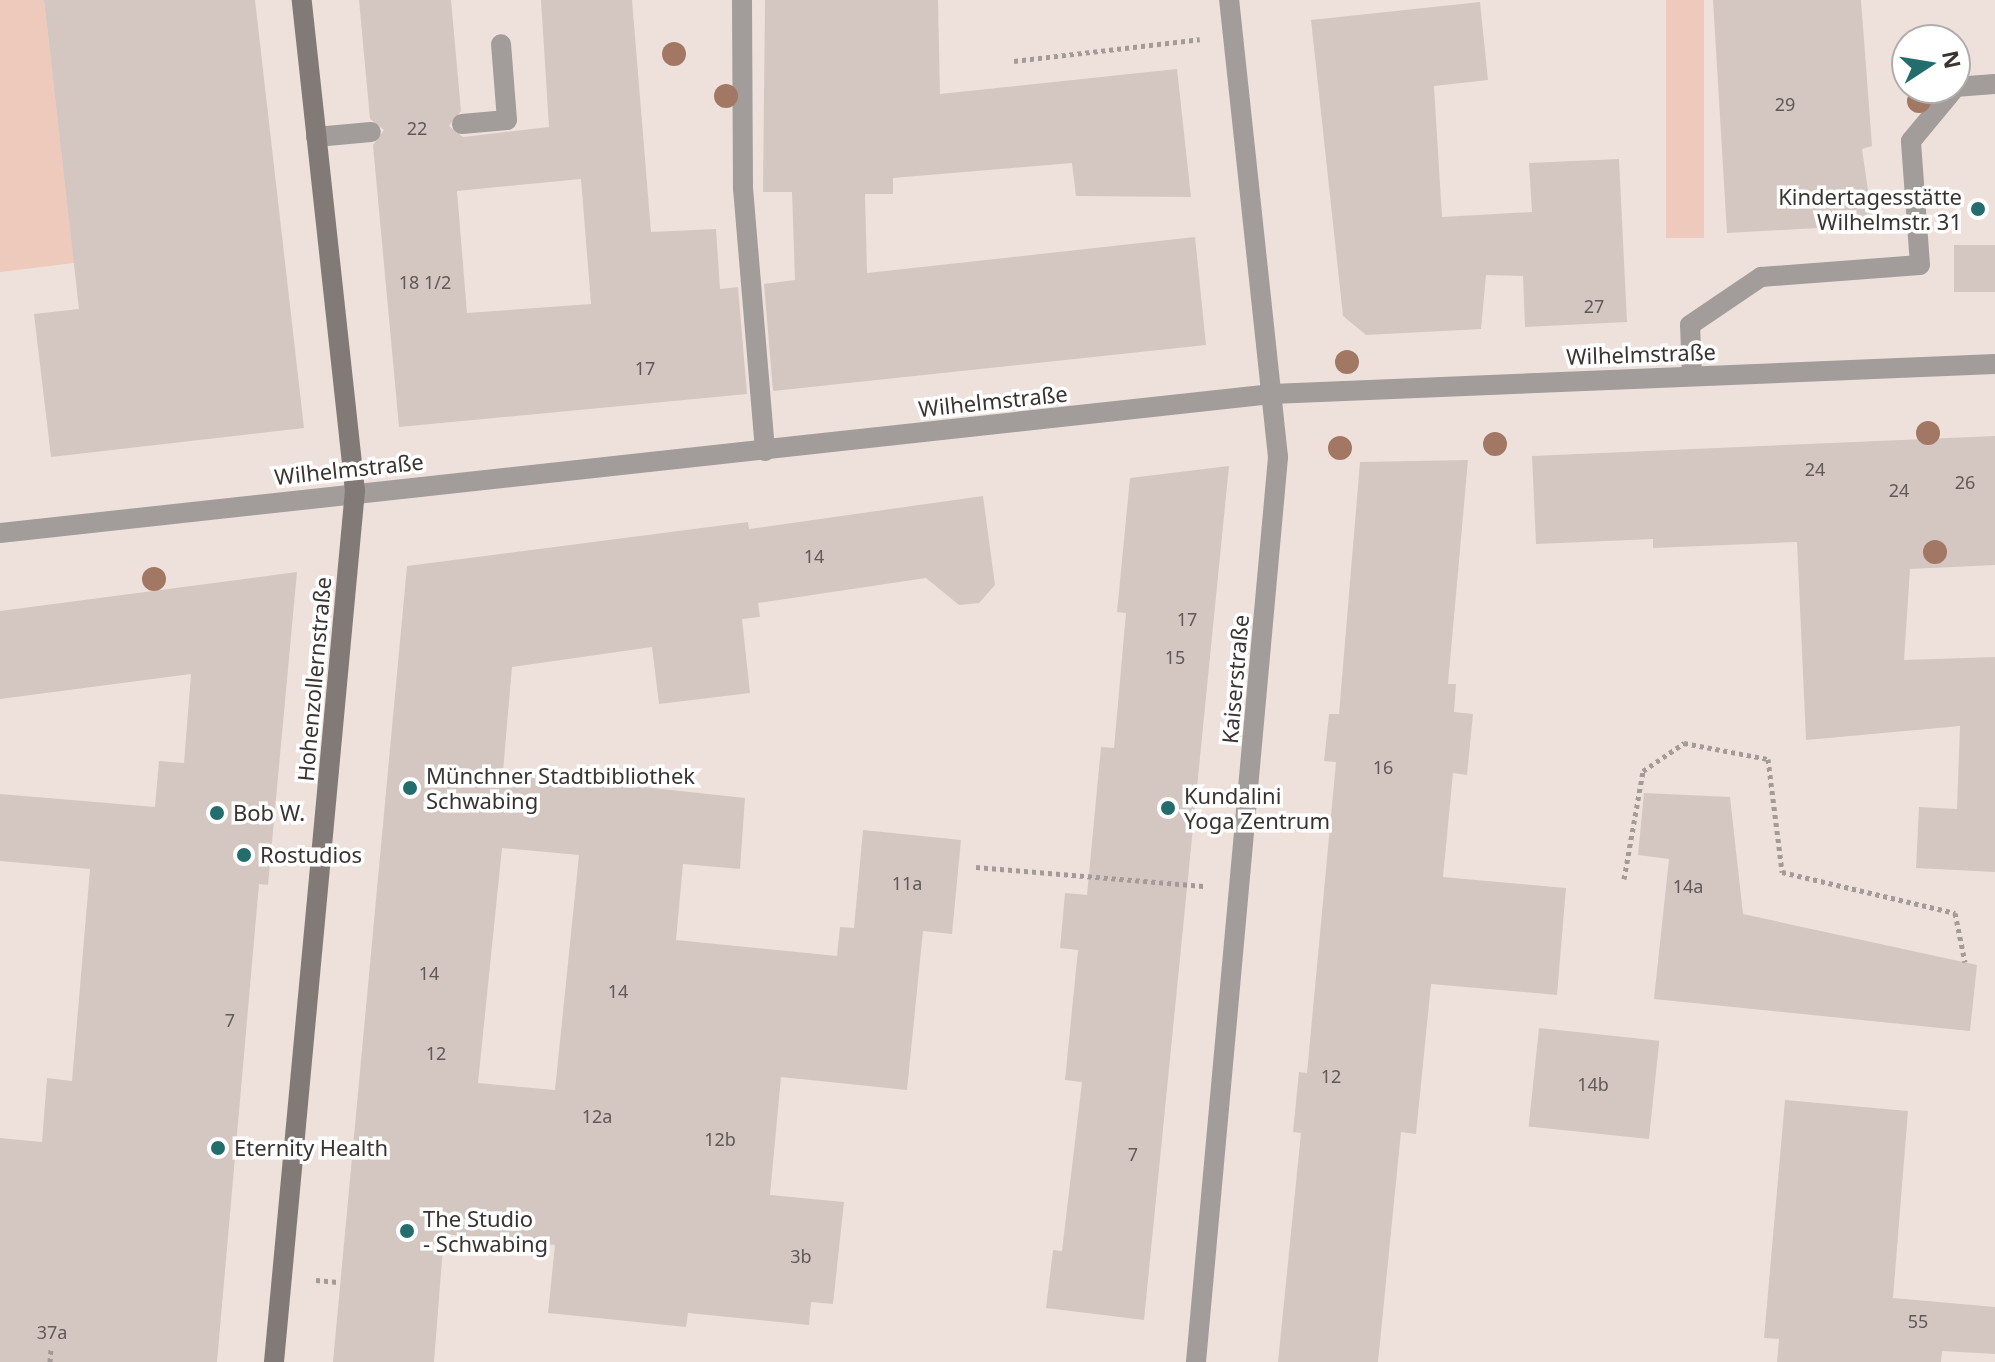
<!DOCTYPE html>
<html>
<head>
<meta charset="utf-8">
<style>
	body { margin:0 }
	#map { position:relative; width:1995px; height:1362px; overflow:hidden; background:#eee1dc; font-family:"Noto Sans",sans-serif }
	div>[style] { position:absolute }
	.green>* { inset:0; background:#edcabc; transform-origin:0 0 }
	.building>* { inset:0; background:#d4c7c2; transform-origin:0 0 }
	.path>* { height:5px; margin-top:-2.5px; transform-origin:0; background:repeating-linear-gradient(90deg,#a49a96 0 4px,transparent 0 8px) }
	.lane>* { height:20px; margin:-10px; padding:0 10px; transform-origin:10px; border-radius:10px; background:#a29c9a }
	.street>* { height:20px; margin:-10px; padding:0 10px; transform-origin:10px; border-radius:10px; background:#a29c9a }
	.secondary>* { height:20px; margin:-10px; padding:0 10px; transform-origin:10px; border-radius:10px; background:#827a77 }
	.trees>* { width:24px; height:24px; margin:-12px; border-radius:50%; background:#a27865 }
	.dots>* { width:22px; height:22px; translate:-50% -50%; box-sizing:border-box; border:4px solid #fff; border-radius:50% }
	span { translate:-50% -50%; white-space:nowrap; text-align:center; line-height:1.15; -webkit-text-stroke:7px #fff; paint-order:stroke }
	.number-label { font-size:18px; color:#605956 }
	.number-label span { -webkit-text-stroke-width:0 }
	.poi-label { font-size:22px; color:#393432 }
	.right { translate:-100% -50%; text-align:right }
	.left { translate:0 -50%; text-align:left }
	.street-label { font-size:22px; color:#393432 }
	.north { position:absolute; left:1891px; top:24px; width:80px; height:80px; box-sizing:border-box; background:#fff; border:2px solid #b0aead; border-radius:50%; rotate:78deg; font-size:22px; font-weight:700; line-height:32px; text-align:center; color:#393432 }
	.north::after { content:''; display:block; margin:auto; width:28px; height:36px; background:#236e6c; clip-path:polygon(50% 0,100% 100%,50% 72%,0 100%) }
</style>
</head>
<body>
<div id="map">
	<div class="green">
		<div style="clip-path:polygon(0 0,44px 0,74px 263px,0 272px)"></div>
		<div style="left:1666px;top:0;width:38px;height:238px"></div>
	</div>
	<div class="building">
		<div style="clip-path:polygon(44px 0,255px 0,304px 428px,51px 457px,34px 314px,79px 309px)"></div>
		<div style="clip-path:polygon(evenodd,359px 0,451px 0,461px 111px,449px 126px,463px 137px,549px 127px,541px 0,632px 0,651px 232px,716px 229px,720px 289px,738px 287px,747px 394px,399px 427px,373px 145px,384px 130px,370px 119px,359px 0,581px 179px,591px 304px,467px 313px,457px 191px,581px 179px)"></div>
		<div style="clip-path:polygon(765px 0,938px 0,940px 94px,1177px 69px,1191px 197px,1076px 196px,1072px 163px,893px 178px,893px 194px,865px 194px,867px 273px,1195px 237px,1206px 345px,773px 391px,764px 284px,795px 280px,792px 192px,763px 192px)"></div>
		<div style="clip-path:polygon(1713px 0,1861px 0,1872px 146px,1862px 149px,1873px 225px,1727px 233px)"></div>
		<div style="clip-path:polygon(1480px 2px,1488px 80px,1434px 86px,1442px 217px,1532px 212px,1529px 163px,1619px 159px,1627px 322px,1525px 327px,1523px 276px,1486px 275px,1481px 329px,1366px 335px,1343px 316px,1311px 20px)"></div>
		<div style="left:1995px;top:245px;width:47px;height:41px;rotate:90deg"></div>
		<div style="clip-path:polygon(1995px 436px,1995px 565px,1910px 569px,1904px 660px,1995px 657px,1995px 872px,1916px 868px,1919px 807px,1957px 809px,1960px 726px,1806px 740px,1797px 542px,1653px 548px,1653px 539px,1536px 544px,1532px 456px)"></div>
		<div style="clip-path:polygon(1468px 460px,1448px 684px,1456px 684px,1454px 712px,1473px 714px,1467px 775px,1453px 773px,1443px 877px,1566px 888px,1557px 995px,1431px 984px,1416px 1134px,1401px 1132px,1378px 1362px,1278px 1362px,1301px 1133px,1293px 1132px,1299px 1072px,1307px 1073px,1336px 762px,1324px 761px,1329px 714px,1339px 714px,1360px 462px)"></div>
		<div style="clip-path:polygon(1229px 466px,1144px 1320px,1046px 1308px,1053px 1250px,1062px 1251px,1082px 1082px,1065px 1080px,1078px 950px,1060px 948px,1065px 893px,1087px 895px,1101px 747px,1114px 748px,1126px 613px,1117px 612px,1130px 478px)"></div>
		<div style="clip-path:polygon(evenodd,983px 496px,995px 585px,979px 603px,959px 605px,926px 578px,758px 603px,760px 617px,742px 619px,750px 693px,659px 704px,652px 647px,512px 667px,503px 772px,745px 798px,740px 869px,683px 864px,676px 940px,837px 956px,840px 927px,854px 928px,863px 830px,961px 840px,952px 934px,923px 931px,907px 1090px,781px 1077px,770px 1195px,844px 1202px,833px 1304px,811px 1302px,809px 1325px,688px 1313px,686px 1327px,548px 1313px,555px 1245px,444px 1234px,434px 1362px,333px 1362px,407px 566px,748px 522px,749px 529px,983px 496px,502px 848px,579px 855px,555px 1090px,478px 1083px,502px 848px)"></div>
		<div style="clip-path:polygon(297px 572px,268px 885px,259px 884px,217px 1362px,0 1362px,0 1138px,42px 1142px,47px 1078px,72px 1081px,90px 869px,0 861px,0 794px,155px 807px,159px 761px,184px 763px,191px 674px,0 699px,0 611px)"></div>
		<div style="clip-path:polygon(1644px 793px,1730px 797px,1743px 914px,1977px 965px,1970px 1031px,1654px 999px,1669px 859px,1638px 855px)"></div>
		<div style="left:1539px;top:1028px;width:121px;height:99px;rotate:6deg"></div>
		<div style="clip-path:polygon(1785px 1100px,1908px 1111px,1893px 1298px,1995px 1307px,1995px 1354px,1942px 1351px,1941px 1362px,1777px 1362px,1779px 1339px,1764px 1338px)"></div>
	</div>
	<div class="path">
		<div style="left:1014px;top:61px;width:187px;rotate:-6.7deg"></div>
		<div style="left:976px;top:867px;width:228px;rotate:4.8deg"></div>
		<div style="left:1624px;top:879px;width:110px;rotate:-80deg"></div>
		<div style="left:1643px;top:771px;width:50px;rotate:-34.3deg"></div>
		<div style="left:1684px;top:743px;width:86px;rotate:10.8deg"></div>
		<div style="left:1768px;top:759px;width:114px;rotate:82.9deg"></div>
		<div style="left:1782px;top:872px;width:178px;rotate:13.3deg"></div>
		<div style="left:1955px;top:913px;width:50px;rotate:78.5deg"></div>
		<div style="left:316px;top:1280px;width:22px;rotate:5deg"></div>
		<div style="left:50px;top:1362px;width:13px;rotate:-86deg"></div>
	</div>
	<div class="lane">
		<div style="left:742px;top:0;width:188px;rotate:89.7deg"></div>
		<div style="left:743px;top:188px;width:264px;rotate:85.2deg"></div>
		<div style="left:1955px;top:87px;width:40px;rotate:-4.3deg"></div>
		<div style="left:462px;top:124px;width:45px;rotate:-5.1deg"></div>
		<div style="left:507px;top:120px;width:76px;rotate:-94.5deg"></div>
		<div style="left:316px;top:137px;width:55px;rotate:-5.2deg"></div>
		<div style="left:1692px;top:376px;width:51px;rotate:-92.2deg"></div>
		<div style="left:1690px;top:325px;width:86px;rotate:-34.1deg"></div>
		<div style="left:1761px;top:277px;width:159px;rotate:-4.3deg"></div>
		<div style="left:1920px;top:265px;width:124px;rotate:-94.2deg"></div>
		<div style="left:1911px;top:141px;width:69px;rotate:-50.3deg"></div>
	</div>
	<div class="street">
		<div style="left:0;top:533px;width:1280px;rotate:-6.24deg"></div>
		<div style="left:1272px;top:394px;width:724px;rotate:-2.38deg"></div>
		<div style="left:1196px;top:1362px;width:909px;rotate:-84.82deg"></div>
		<div style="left:1278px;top:457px;width:460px;rotate:-96.1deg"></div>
	</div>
	<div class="secondary">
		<div style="left:274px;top:1362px;width:875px;rotate:-84.69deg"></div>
		<div style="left:355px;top:491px;width:494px;rotate:-96.2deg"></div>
	</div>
	<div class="trees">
		<div style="left:674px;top:54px"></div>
		<div style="left:726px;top:96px"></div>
		<div style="left:1919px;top:101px"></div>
		<div style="left:1347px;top:362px"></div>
		<div style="left:1928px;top:433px"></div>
		<div style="left:1495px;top:444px"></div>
		<div style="left:1340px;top:448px"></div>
		<div style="left:1935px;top:552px"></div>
		<div style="left:154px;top:579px"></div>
	</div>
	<div class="dots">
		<div style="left:1978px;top:209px;background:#236e6c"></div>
		<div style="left:410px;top:788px;background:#236e6c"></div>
		<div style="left:1168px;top:808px;background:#236e6c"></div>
		<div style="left:217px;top:813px;background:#236e6c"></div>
		<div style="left:244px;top:855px;background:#236e6c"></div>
		<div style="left:218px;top:1148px;background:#236e6c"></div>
		<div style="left:407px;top:1231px;background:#236e6c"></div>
	</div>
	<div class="number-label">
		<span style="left:1785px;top:104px">29</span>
		<span style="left:417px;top:128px">22</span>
		<span style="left:425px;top:282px">18 1/2</span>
		<span style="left:1594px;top:306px">27</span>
		<span style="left:645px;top:368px">17</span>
		<span style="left:1815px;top:469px">24</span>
		<span style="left:1965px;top:482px">26</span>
		<span style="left:1899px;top:490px">24</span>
		<span style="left:814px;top:556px">14</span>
		<span style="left:1187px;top:619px">17</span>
		<span style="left:1175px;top:657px">15</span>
		<span style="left:1383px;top:767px">16</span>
		<span style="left:907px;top:883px">11a</span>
		<span style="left:1688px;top:886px">14a</span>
		<span style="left:429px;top:973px">14</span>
		<span style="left:618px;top:991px">14</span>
		<span style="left:230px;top:1020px">7</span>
		<span style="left:436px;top:1053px">12</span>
		<span style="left:1331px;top:1076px">12</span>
		<span style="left:1593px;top:1084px">14b</span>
		<span style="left:597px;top:1116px">12a</span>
		<span style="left:720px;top:1139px">12b</span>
		<span style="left:1133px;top:1154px">7</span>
		<span style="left:801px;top:1256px">3b</span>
		<span style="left:1918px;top:1321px">55</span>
		<span style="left:52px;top:1332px">37a</span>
	</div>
	<div class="poi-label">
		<span class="right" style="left:1962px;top:209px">Kindertagesstätte<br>Wilhelmstr. 31</span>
		<span class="left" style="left:426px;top:788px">Münchner Stadtbibliothek<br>Schwabing</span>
		<span class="left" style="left:1184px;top:808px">Kundalini<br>Yoga Zentrum</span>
		<span class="left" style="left:233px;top:813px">Bob W.</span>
		<span class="left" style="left:260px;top:855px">Rostudios</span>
		<span class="left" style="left:234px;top:1148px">Eternity Health</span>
		<span class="left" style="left:423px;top:1231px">The Studio<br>- Schwabing</span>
	</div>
	<div class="street-label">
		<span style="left:1641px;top:354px;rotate:-2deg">Wilhelmstraße</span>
		<span style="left:993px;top:401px;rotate:-6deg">Wilhelmstraße</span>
		<span style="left:349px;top:469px;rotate:-6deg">Wilhelmstraße</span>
		<span style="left:314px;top:679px;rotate:-85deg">Hohenzollernstraße</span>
		<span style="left:1235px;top:679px;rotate:-85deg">Kaiserstraße</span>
	</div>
	<div class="north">N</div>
</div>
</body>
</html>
